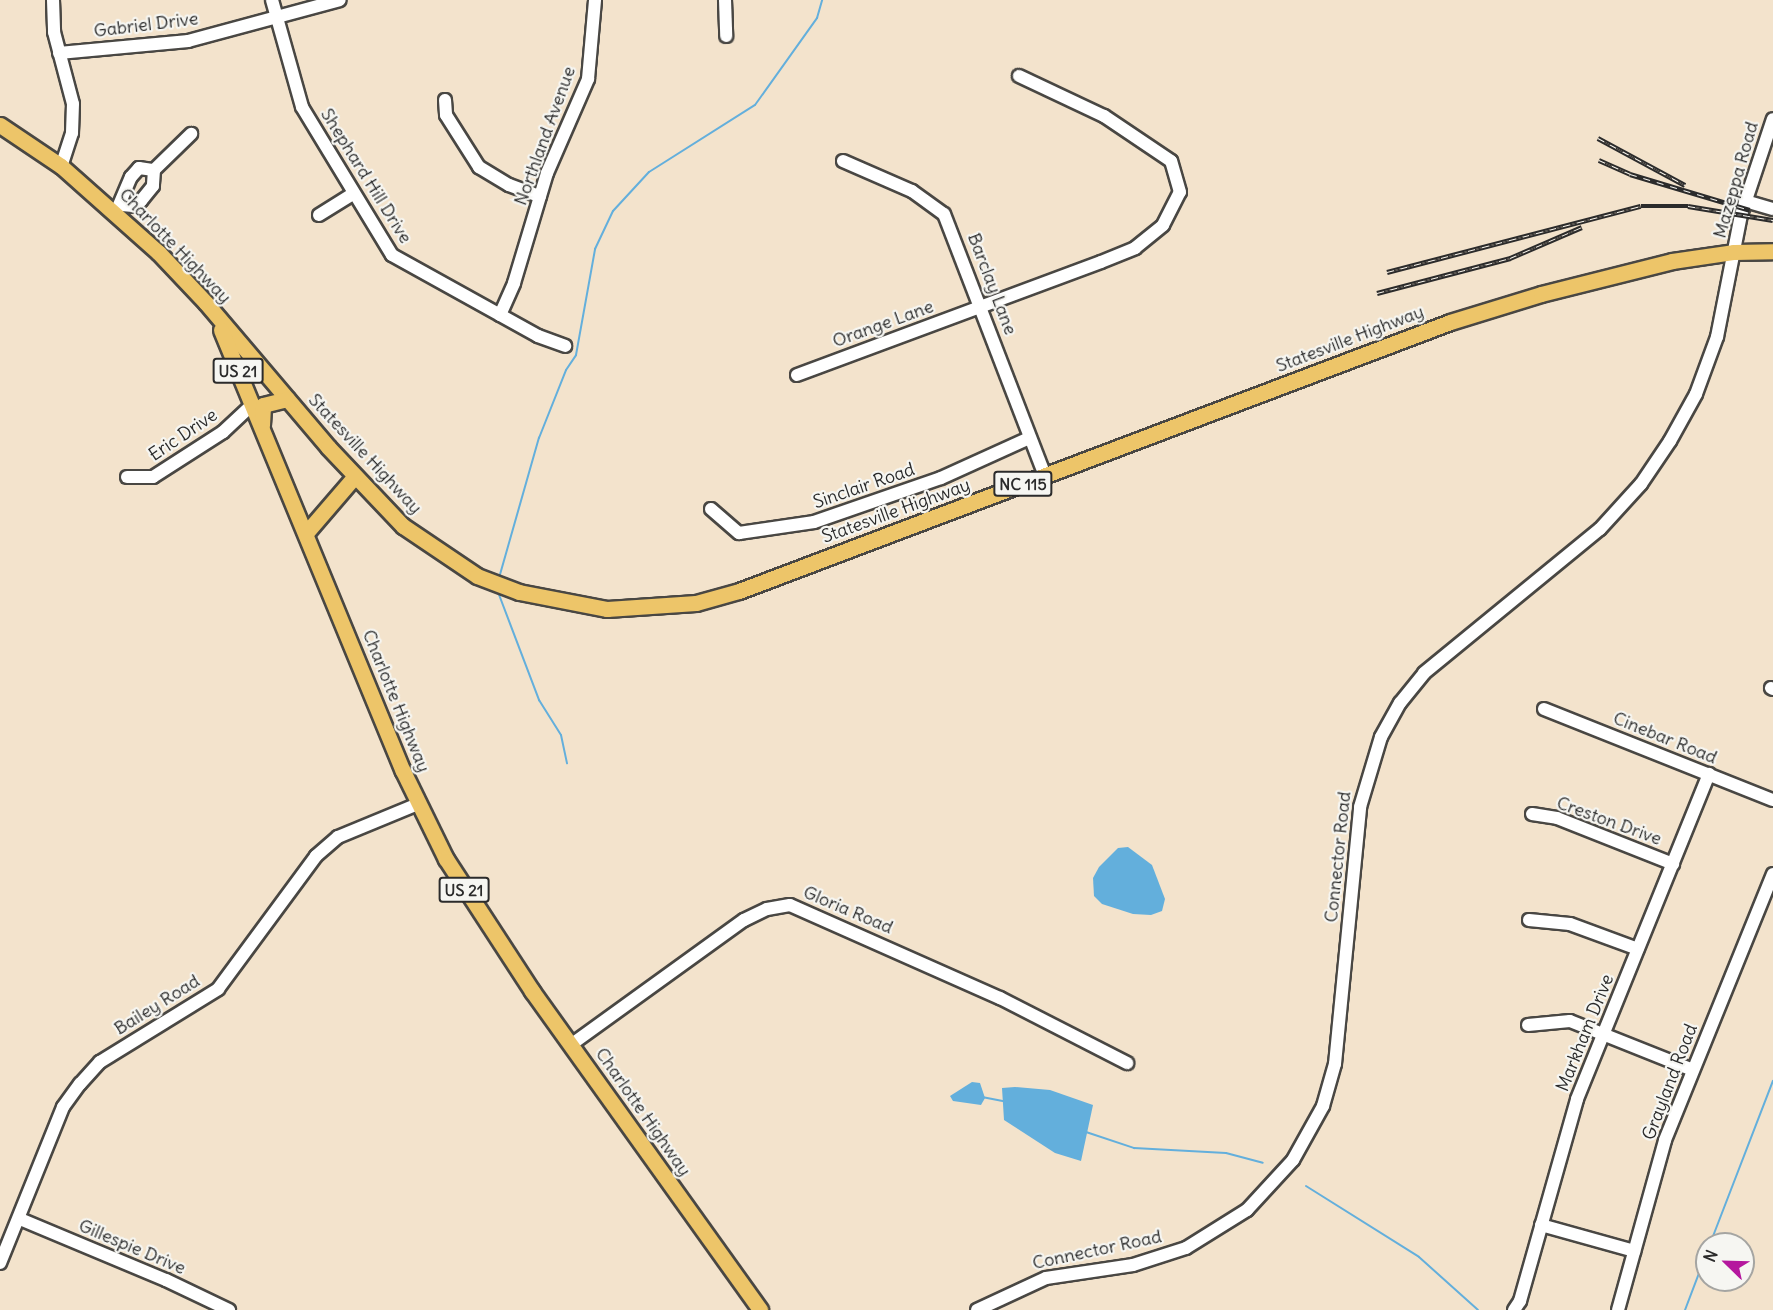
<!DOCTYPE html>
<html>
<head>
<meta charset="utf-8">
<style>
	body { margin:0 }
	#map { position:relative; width:1773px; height:1310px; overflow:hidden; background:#f3e3cc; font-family:Delius,sans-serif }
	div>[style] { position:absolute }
	.water>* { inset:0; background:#63afdc }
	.stream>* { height:2px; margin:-1px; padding:0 1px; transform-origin:1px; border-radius:1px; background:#63afdc }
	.roads { filter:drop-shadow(2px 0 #494743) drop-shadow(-2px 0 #494743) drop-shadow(0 2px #494743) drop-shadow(0 -2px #494743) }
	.minor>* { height:12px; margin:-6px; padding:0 6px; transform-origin:6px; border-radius:6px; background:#fff }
	.major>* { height:15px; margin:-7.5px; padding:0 7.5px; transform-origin:7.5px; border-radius:7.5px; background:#edc569 }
	.rail>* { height:4.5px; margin-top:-2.25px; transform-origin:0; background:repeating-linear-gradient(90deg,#f6f6f2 0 7px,#2b2b2b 0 14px); box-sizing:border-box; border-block:2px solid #2b2b2b }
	span { translate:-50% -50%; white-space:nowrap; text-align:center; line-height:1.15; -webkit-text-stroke:4.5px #f6f6f2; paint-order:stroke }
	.shield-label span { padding:2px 4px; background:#f6f6f2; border:2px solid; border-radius:4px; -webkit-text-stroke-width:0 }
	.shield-label { font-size:16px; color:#2b2b2b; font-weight:700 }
	.street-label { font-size:18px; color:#2b2b2b }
	.north { position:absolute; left:1695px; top:1232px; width:60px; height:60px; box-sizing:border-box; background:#f6f6f2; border:2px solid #a5a5a2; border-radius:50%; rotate:293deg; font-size:16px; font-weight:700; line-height:24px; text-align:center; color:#2b2b2b }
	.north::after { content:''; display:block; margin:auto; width:21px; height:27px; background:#b5179e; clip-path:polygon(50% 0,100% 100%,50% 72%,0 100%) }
</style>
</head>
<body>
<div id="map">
	<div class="water">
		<div style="clip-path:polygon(1128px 847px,1152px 865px,1165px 899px,1162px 911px,1151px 915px,1133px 914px,1102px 904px,1094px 896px,1093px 878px,1099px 867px,1118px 848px)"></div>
		<div style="clip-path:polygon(972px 1082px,980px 1083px,985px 1098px,981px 1105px,953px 1101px,950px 1096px)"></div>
		<div style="clip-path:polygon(1015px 1087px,1050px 1090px,1093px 1105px,1081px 1161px,1055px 1153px,1004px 1120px,1002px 1088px)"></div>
	</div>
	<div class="stream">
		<div style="left:499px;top:578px;width:146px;rotate:-74.1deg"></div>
		<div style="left:539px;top:438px;width:73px;rotate:-68.3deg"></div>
		<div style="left:566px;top:370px;width:18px;rotate:-56deg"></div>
		<div style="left:576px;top:355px;width:108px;rotate:-79.8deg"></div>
		<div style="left:595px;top:249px;width:42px;rotate:-64.7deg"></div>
		<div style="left:613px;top:211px;width:53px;rotate:-47.3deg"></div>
		<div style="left:649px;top:172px;width:125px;rotate:-32.3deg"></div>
		<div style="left:755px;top:105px;width:107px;rotate:-54.5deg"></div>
		<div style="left:817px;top:18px;width:19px;rotate:-74deg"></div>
		<div style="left:498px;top:592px;width:116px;rotate:69.2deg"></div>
		<div style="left:539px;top:700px;width:41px;rotate:57.8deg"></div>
		<div style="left:561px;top:735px;width:29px;rotate:78deg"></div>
		<div style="left:982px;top:1097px;width:21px;rotate:11deg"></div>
		<div style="left:1086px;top:1132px;width:51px;rotate:18.4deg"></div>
		<div style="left:1134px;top:1148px;width:92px;rotate:3.1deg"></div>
		<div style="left:1226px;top:1153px;width:38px;rotate:15deg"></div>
		<div style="left:1306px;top:1186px;width:133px;rotate:32.1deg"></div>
		<div style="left:1419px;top:1257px;width:79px;rotate:41.9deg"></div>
		<div style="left:1710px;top:1244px;width:175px;rotate:-68.9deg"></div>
		<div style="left:1685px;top:1310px;width:62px;rotate:-69.2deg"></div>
	</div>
	<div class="roads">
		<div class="minor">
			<div style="left:53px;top:0;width:32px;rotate:88deg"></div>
			<div style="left:54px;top:32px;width:74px;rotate:75.2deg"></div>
			<div style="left:73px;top:104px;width:29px;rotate:92deg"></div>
			<div style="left:72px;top:133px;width:35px;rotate:108deg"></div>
			<div style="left:272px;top:0;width:111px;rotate:74.3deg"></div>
			<div style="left:302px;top:107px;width:173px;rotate:58.7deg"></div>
			<div style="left:392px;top:255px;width:167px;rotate:29deg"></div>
			<div style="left:538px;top:336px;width:29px;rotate:20deg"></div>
			<div style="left:725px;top:0;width:36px;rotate:88deg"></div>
			<div style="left:59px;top:53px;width:130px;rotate:-5.3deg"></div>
			<div style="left:188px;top:41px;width:157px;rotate:-15.1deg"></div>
			<div style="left:445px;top:100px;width:15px;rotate:86deg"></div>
			<div style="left:446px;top:115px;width:62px;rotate:57.6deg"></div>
			<div style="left:479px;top:167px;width:35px;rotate:31deg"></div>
			<div style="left:509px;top:185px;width:33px;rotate:20deg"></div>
			<div style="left:843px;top:161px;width:75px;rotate:23.5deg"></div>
			<div style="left:912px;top:191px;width:39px;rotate:36deg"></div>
			<div style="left:944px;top:214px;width:281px;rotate:68.9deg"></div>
			<div style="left:154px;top:170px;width:52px;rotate:-44.2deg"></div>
			<div style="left:1745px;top:201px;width:29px;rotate:16deg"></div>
			<div style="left:116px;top:212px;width:38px;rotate:-67deg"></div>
			<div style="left:131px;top:177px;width:12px;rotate:-48deg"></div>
			<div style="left:139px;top:168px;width:15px;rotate:8deg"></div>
			<div style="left:154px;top:170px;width:16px;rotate:94deg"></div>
			<div style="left:153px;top:186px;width:19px;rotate:129deg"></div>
			<div style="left:141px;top:201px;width:9px;rotate:148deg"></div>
			<div style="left:133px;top:206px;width:11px;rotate:-175deg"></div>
			<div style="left:319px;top:215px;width:40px;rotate:-32deg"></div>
			<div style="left:500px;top:315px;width:35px;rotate:-66deg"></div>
			<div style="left:514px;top:283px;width:115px;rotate:-73.3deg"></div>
			<div style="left:547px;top:173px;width:103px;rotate:-66.4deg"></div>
			<div style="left:588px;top:79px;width:79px;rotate:-84.9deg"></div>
			<div style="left:797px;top:375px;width:324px;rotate:-20.4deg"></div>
			<div style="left:1101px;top:262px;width:37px;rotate:-22deg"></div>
			<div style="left:1135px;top:248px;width:36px;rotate:-39deg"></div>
			<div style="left:1163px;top:225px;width:37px;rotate:-63deg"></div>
			<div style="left:1180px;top:192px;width:32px;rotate:-106deg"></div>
			<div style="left:1171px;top:161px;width:81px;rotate:-146.1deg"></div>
			<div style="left:1104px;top:116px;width:94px;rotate:-154.8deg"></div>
			<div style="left:127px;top:477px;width:26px"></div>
			<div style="left:153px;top:477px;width:83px;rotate:-32.7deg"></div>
			<div style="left:223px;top:432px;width:40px;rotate:-43deg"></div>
			<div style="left:711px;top:509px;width:37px;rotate:41deg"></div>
			<div style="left:739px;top:533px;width:76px;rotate:-8.3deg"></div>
			<div style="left:814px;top:522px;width:134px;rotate:-19.1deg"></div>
			<div style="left:941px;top:478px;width:97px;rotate:-24.4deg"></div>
			<div style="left:1771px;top:688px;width:2px;rotate:27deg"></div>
			<div style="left:1544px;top:709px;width:246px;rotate:21.7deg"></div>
			<div style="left:1532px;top:814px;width:25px;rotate:9deg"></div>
			<div style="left:1557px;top:818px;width:125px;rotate:21.6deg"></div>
			<div style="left:1529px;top:920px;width:41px;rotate:5.6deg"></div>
			<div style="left:1570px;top:924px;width:72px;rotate:20.2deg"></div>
			<div style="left:1528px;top:1025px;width:42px;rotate:-5.4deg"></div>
			<div style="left:1570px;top:1021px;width:132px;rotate:21.7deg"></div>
			<div style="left:572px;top:1044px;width:212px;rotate:-35.8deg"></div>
			<div style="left:744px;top:920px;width:25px;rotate:-26deg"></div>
			<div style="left:767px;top:909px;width:23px;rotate:-10deg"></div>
			<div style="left:790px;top:905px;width:230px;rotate:23.9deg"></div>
			<div style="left:1000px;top:998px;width:143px;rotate:27.1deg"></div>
			<div style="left:20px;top:1219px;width:158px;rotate:22.7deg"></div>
			<div style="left:166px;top:1280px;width:70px;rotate:25.5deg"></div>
			<div style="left:1541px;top:1225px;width:97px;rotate:15.6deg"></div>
			<div style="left:0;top:1263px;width:168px;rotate:-68deg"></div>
			<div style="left:63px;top:1107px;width:29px;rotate:-54deg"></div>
			<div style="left:80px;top:1084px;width:30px;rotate:-48deg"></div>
			<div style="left:100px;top:1062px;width:139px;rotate:-31.7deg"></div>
			<div style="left:218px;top:989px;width:165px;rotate:-53.6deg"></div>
			<div style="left:316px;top:856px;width:29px;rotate:-41deg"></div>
			<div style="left:338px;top:837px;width:87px;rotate:-22.4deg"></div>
			<div style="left:977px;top:1310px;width:76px;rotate:-24.9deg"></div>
			<div style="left:1046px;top:1278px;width:88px;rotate:-8.5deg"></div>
			<div style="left:1133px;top:1265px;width:56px;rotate:-17.8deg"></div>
			<div style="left:1186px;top:1248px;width:72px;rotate:-31.9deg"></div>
			<div style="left:1247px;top:1210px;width:68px;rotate:-47.4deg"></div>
			<div style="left:1293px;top:1160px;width:62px;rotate:-60.9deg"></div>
			<div style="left:1323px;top:1106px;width:44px;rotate:-74.1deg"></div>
			<div style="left:1335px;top:1064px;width:258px;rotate:-84.4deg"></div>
			<div style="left:1360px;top:807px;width:73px;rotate:-73.3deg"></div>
			<div style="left:1381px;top:737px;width:39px;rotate:-61deg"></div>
			<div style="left:1400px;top:703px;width:38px;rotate:-51deg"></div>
			<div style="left:1424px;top:673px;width:227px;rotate:-39.3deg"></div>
			<div style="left:1600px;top:529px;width:61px;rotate:-47.7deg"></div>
			<div style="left:1641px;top:484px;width:52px;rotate:-56deg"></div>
			<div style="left:1670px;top:441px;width:54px;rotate:-61deg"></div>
			<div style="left:1696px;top:394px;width:61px;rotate:-69.8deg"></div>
			<div style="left:1717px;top:337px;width:124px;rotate:-78.9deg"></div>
			<div style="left:1741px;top:215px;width:101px;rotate:-71.6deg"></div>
			<div style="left:1514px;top:1310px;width:11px;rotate:-56deg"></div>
			<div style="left:1520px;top:1301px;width:210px;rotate:-74.2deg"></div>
			<div style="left:1577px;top:1099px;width:351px;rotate:-67.9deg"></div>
			<div style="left:1618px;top:1310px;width:176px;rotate:-74.5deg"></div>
			<div style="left:1665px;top:1140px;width:287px;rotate:-67.9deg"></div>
		</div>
		<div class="major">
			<div style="left:0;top:125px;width:73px;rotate:33.9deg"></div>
			<div style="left:61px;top:166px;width:130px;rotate:41.6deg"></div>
			<div style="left:158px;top:252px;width:70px;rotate:46.7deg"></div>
			<div style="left:206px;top:303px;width:189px;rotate:49.7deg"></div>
			<div style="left:328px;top:447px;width:109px;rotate:46.5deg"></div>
			<div style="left:403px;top:526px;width:89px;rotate:34deg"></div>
			<div style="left:477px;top:576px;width:45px;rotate:20.9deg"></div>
			<div style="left:519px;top:592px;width:90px;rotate:10.9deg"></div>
			<div style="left:607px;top:609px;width:89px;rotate:-3.9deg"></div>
			<div style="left:696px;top:603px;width:45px;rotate:-15.6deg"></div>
			<div style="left:739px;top:591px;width:760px;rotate:-20.72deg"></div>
			<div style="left:1450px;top:322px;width:95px;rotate:-17.1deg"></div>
			<div style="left:1541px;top:294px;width:135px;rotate:-14.1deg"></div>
			<div style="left:1672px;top:261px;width:63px;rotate:-8.3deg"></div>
			<div style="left:1734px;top:252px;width:39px;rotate:-1deg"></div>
			<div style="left:221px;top:330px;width:477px;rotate:67.6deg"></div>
			<div style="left:403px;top:771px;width:98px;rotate:64deg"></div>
			<div style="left:446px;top:859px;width:158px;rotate:56.9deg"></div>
			<div style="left:532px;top:991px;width:392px;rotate:54.4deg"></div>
			<div style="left:262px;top:425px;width:20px;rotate:-87deg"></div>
			<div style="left:263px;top:405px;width:25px;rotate:-14deg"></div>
			<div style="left:306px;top:533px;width:75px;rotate:-49.3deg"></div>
		</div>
	</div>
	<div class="rail">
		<div style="left:1598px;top:138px;width:99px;rotate:28.4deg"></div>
		<div style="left:1599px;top:160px;width:34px;rotate:24deg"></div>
		<div style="left:1630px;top:174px;width:125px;rotate:16.7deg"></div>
		<div style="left:1387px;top:272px;width:262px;rotate:-14.6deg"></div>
		<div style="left:1641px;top:206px;width:47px"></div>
		<div style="left:1688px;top:206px;width:86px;rotate:9.4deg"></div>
		<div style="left:1377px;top:293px;width:138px;rotate:-14.7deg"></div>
		<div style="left:1510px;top:258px;width:78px;rotate:-23.3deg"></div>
	</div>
	<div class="shield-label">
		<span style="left:238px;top:371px">US 21</span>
		<span style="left:1023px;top:484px">NC 115</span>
		<span style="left:464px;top:890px">US 21</span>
	</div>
	<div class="street-label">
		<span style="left:146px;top:25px;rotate:-7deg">Gabriel Drive</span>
		<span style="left:545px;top:136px;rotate:-70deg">Northland Avenue</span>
		<span style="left:366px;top:176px;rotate:58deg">Shephard Hill Drive</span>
		<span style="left:1736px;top:180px;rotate:-74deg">Mazeppa Road</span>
		<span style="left:175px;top:246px;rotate:46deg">Charlotte Highway</span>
		<span style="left:992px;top:284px;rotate:69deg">Barclay Lane</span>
		<span style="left:883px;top:324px;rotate:-20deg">Orange Lane</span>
		<span style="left:1350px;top:339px;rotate:-21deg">Statesville Highway</span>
		<span style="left:183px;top:435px;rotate:-34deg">Eric Drive</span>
		<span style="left:365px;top:454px;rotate:47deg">Statesville Highway</span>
		<span style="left:864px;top:486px;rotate:-19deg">Sinclair Road</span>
		<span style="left:896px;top:511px;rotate:-20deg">Statesville Highway</span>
		<span style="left:396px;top:701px;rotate:68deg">Charlotte Highway</span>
		<span style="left:1665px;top:738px;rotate:22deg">Cinebar Road</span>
		<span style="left:1609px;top:821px;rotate:20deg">Creston Drive</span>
		<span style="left:1338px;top:857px;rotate:-84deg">Connector Road</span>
		<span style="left:848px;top:910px;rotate:23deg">Gloria Road</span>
		<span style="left:157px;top:1005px;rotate:-32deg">Bailey Road</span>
		<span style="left:1585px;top:1033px;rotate:-68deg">Markham Drive</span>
		<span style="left:1670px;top:1082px;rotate:-69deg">Grayland Road</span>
		<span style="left:643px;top:1112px;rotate:55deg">Charlotte Highway</span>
		<span style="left:132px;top:1247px;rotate:23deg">Gillespie Drive</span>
		<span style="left:1097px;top:1250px;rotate:-12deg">Connector Road</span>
	</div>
	<div class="north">N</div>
</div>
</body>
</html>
